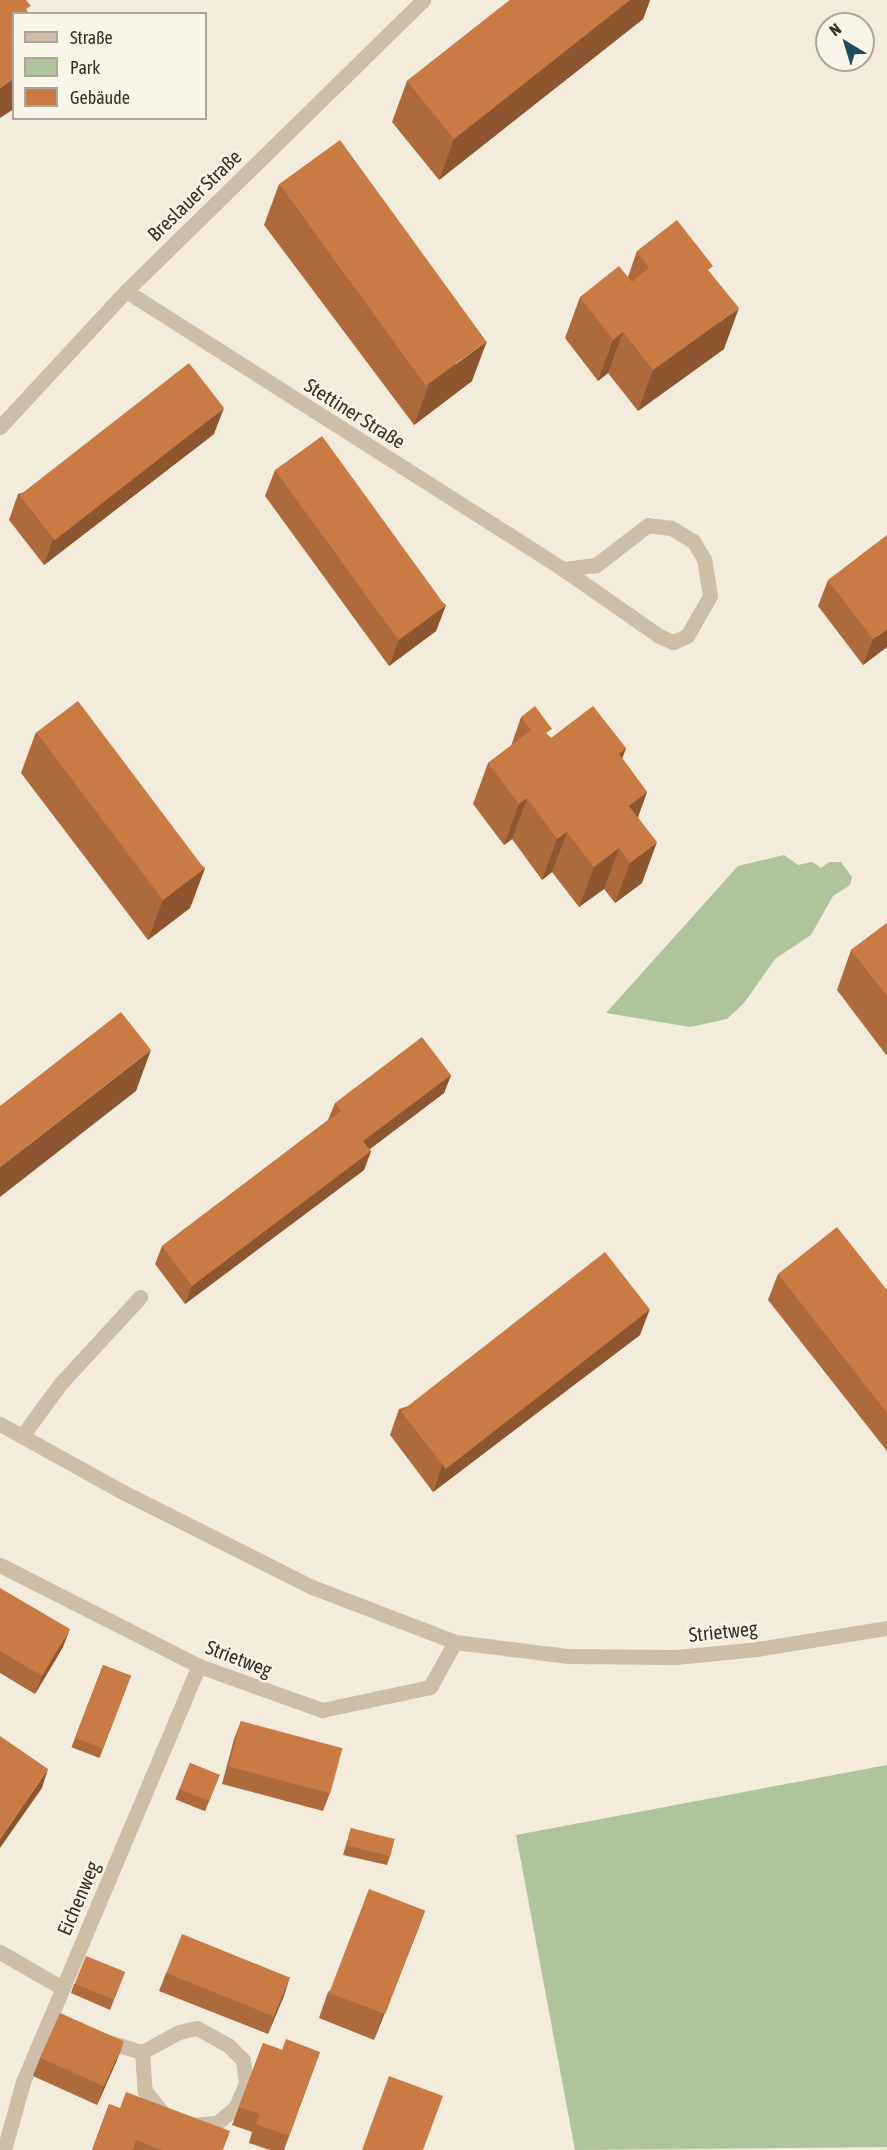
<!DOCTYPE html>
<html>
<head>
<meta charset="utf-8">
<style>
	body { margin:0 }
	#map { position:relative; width:887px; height:2150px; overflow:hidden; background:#f3ecdd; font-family:"Asap Condensed",sans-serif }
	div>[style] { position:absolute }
	.green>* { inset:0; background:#afc39c }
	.minor>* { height:15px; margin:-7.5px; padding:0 7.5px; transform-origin:7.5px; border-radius:7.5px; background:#ccbea8 }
	.wall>* { inset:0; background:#ae6a3a; transform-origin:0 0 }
	.shaded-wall>* { inset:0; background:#8d562f }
	.building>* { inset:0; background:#ca7b43; transform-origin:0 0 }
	span { translate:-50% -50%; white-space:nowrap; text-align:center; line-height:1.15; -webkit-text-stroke:5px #faf5e9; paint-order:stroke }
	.street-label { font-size:20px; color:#383028 }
	.legend { position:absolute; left:12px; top:12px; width:195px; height:108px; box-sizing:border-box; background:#faf5e9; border:2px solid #aca69c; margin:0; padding:8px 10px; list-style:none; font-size:18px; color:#383028 }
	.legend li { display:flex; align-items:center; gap:12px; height:30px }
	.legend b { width:30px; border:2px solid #aca69c }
	.north { position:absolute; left:815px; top:12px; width:60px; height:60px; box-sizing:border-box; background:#faf5e9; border:2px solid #aca69c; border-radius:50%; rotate:322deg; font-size:16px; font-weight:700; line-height:24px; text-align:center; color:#383028 }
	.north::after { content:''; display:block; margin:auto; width:21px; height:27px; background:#1c4d5c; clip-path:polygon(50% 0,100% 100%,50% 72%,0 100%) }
</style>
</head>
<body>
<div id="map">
	<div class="green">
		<div style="clip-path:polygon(784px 855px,798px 865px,812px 862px,821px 868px,829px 862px,841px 862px,852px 877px,850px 885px,833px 896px,811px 935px,775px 959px,744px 1003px,727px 1019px,690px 1027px,606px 1013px,738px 866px)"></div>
		<div style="clip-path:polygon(887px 1765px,887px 2147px,575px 2150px,516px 1835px)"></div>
	</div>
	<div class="minor">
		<div style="left:126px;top:291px;width:518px;rotate:32.46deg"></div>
		<div style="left:563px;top:569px;width:117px;rotate:34.9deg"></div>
		<div style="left:659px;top:636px;width:15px;rotate:23deg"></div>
		<div style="left:673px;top:642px;width:15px;rotate:-23deg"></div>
		<div style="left:687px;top:636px;width:46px;rotate:-60.1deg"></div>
		<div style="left:710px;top:596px;width:37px;rotate:-99deg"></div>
		<div style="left:704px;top:559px;width:21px;rotate:-121deg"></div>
		<div style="left:693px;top:541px;width:26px;rotate:-149deg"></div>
		<div style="left:671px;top:528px;width:23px;rotate:-173deg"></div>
		<div style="left:648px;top:525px;width:66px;rotate:142.4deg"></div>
		<div style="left:596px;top:565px;width:33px;rotate:173deg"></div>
		<div style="left:0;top:427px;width:185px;rotate:-47.2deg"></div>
		<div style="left:126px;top:291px;width:416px;rotate:-44.4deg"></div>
		<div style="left:0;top:1424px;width:138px;rotate:29deg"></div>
		<div style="left:121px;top:1491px;width:214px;rotate:26.7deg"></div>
		<div style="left:312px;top:1587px;width:153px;rotate:21deg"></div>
		<div style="left:455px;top:1642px;width:114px;rotate:7.1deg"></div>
		<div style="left:568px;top:1656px;width:108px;rotate:0.5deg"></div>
		<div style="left:676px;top:1657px;width:81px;rotate:-5.6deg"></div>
		<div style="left:757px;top:1649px;width:132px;rotate:-9.2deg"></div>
		<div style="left:22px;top:1436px;width:66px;rotate:-53.7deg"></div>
		<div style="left:61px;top:1383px;width:117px;rotate:-47.4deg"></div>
		<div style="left:0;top:1565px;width:223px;rotate:26.9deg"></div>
		<div style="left:199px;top:1666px;width:131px;rotate:19.7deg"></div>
		<div style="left:322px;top:1710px;width:110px;rotate:-12deg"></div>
		<div style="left:430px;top:1687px;width:51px;rotate:-60.9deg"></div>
		<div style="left:0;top:1952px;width:72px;rotate:30.1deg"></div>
		<div style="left:102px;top:2040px;width:42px;rotate:16.7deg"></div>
		<div style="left:142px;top:2052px;width:42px;rotate:-28.4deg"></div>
		<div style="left:179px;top:2032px;width:18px;rotate:-13deg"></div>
		<div style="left:197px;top:2028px;width:35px;rotate:29deg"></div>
		<div style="left:228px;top:2045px;width:21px;rotate:45deg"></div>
		<div style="left:243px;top:2060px;width:23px;rotate:83deg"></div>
		<div style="left:246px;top:2083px;width:26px;rotate:113deg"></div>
		<div style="left:236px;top:2107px;width:25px;rotate:140deg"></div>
		<div style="left:217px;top:2123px;width:27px;rotate:176deg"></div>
		<div style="left:142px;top:2052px;width:39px;rotate:86deg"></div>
		<div style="left:145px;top:2091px;width:32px;rotate:51deg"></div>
		<div style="left:4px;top:2150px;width:71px;rotate:-74.4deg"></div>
		<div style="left:23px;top:2082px;width:452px;rotate:-67.1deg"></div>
	</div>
	<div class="wall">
		<div style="clip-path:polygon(510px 0,650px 0,643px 19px,439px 180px,392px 122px,407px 81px)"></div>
		<div style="clip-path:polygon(279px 184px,472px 381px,414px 425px,264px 225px)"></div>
		<div style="clip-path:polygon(637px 251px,711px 273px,724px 349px,638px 411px,608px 373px,598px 381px,565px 338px,580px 297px,628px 277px)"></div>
		<div style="clip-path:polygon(214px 434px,44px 565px,9px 520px,18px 494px)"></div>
		<div style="clip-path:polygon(275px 470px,446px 605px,436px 631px,389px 666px,265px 496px)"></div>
		<div style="clip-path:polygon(828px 580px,887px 647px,863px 665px,818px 606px)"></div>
		<div style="clip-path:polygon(521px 717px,549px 736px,551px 738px,626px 748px,622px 758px,647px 792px,638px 817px,642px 883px,615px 903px,604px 889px,579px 907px,552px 872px,542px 880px,512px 839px,504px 845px,473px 804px,488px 763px,511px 746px)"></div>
		<div style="clip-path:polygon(36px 732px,205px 868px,190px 908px,148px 940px,21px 773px)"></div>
		<div style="clip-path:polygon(887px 923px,887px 1056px,837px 990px,851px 950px)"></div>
		<div style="clip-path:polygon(451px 1075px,444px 1093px,369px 1149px,371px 1151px,364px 1170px,185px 1304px,155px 1264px,162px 1246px,328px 1120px,335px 1103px)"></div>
		<div style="clip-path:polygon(778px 1274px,887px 1290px,887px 1451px,768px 1300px)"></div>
		<div style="clip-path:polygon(640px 1335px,433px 1492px,390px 1435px,399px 1409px)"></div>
		<div style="clip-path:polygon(0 1588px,63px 1647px,35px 1694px,0 1673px)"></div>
		<div style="left:103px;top:1665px;width:30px;height:88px;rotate:21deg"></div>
		<div style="clip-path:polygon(241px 1721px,330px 1793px,323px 1811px,222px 1784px,234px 1739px)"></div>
		<div style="left:190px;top:1763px;width:32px;height:39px;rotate:22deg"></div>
		<div style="clip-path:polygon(351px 1828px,390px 1856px,387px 1865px,343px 1855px)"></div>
		<div style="clip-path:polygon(425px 1911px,415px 1937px,374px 2040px,319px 2018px,328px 1992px)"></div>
		<div style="clip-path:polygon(125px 1972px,110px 2010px,71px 1993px,74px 1984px)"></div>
		<div style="clip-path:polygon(166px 1973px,290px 1977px,268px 2034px,159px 1991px)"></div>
		<div style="clip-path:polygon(263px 2043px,282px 2050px,320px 2052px,284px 2150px,270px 2150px,249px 2143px,252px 2132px,232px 2125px)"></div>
		<div style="clip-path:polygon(40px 2058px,117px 2060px,97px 2105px,33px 2076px)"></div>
		<div style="clip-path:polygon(109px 2104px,223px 2150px,92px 2150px)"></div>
	</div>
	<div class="shaded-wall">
		<div style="clip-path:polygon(630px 0,650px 0,643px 19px,439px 180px,454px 139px)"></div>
		<div style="clip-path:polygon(14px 78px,14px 109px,0 118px,0 88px)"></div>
		<div style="clip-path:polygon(739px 308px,724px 349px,638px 411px,653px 370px)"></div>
		<div style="clip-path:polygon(623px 332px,608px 373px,598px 381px,613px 340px)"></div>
		<div style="clip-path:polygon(487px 341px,472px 381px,414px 425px,429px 384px)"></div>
		<div style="clip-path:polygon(224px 408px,214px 434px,44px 565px,53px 539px)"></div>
		<div style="clip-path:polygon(446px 605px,436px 631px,389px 666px,399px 640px)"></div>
		<div style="clip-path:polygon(887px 629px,887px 647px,863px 665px,873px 639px)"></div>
		<div style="clip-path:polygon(626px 748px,611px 789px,619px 754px)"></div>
		<div style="clip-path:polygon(647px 792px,632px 833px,629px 806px)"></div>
		<div style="clip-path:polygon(527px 798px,512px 839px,504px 845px,519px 804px)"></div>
		<div style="clip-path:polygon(567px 832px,552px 872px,542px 880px,557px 839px)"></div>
		<div style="clip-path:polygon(657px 842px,642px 883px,615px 903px,630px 863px)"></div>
		<div style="clip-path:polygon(619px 848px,604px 889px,579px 907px,594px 867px)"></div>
		<div style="clip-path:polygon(205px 868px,190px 908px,148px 940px,163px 899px)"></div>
		<div style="clip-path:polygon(151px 1050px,136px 1091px,0 1197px,0 1167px)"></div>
		<div style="clip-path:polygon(451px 1075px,444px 1093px,357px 1159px,363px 1141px)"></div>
		<div style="clip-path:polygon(371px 1151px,364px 1170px,185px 1304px,192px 1286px)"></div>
		<div style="clip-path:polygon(650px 1309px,640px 1335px,433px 1492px,442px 1466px)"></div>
		<div style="clip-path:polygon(70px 1629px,63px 1647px,35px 1694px,42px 1676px)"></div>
		<div style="clip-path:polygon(48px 1769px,42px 1788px,0 1848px,0 1839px)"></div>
		<div style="clip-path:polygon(425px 1911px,415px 1937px,374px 2040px,383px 2014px)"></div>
		<div style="clip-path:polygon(290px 1977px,284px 1996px,268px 2034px,274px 2016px)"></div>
		<div style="clip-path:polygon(124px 2042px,117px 2060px,97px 2105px,103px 2087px)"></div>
	</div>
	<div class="building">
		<div style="clip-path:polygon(0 0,26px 0,31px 6px,26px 9px,29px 14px,14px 14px,14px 78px,0 88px)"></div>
		<div style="clip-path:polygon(510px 0,630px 0,454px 139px,407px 81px)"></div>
		<div style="left:340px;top:140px;width:249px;height:75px;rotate:54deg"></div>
		<div style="clip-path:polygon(677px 220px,713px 266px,708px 270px,739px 308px,653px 370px,623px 332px,613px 340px,580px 297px,619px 266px,632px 282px,649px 268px,637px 251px)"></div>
		<div style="left:189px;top:363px;width:57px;height:215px;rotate:52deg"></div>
		<div style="left:322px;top:436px;width:210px;height:58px;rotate:54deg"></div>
		<div style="clip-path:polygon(887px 535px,887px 629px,873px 639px,828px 580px)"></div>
		<div style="left:78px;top:701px;width:210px;height:52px;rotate:53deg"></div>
		<div style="clip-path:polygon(535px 706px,552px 729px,546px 733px,551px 738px,593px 706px,626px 748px,619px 754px,647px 792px,629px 806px,657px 842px,630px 863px,619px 848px,594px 867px,567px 832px,557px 839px,527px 798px,519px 804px,488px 763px,531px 730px,521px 717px)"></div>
		<div style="clip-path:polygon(887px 923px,887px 996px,851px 950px)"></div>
		<div style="clip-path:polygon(121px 1012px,151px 1050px,0 1167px,0 1106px)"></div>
		<div style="clip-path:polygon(422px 1037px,451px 1075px,363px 1141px,371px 1151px,192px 1286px,162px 1246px,341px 1111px,335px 1103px)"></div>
		<div style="clip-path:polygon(837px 1227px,887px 1290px,887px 1413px,778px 1274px)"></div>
		<div style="left:605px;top:1252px;width:73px;height:259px;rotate:52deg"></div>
		<div style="clip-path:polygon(0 1588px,70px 1629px,42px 1676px,0 1651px)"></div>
		<div style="left:103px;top:1665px;width:30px;height:78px;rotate:21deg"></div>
		<div style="left:241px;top:1721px;width:105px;height:47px;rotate:15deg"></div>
		<div style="clip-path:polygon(0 1736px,48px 1769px,0 1839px)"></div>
		<div style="left:190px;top:1763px;width:32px;height:28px;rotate:22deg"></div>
		<div style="left:351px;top:1828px;width:45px;height:18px;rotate:14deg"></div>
		<div style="left:369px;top:1889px;width:60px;height:111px;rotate:21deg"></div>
		<div style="left:182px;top:1934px;width:116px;height:42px;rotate:22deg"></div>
		<div style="left:86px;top:1956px;width:42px;height:30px;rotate:22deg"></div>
		<div style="left:60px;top:2013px;width:70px;height:49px;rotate:24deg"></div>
		<div style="clip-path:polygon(286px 2039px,320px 2052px,289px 2136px,256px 2124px,259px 2114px,239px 2107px,263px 2043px,282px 2050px)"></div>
		<div style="clip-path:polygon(389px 2076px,443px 2096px,423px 2150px,362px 2150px)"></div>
		<div style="clip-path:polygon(126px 2092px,230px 2131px,223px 2150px,162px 2150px,136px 2140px,132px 2150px,92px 2150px,109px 2104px,120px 2108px)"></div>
	</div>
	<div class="street-label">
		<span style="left:194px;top:195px;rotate:-44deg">Breslauer Straße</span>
		<span style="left:355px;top:413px;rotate:32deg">Stettiner Straße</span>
		<span style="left:723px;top:1631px;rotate:-6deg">Strietweg</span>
		<span style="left:239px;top:1658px;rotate:21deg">Strietweg</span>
		<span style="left:78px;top:1898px;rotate:-67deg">Eichenweg</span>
	</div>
	<ul class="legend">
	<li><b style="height:8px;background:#ccbea8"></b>Straße</li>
	<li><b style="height:16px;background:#afc39c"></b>Park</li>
	<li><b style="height:16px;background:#ca7b43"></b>Gebäude</li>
	</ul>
	<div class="north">N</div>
</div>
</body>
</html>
